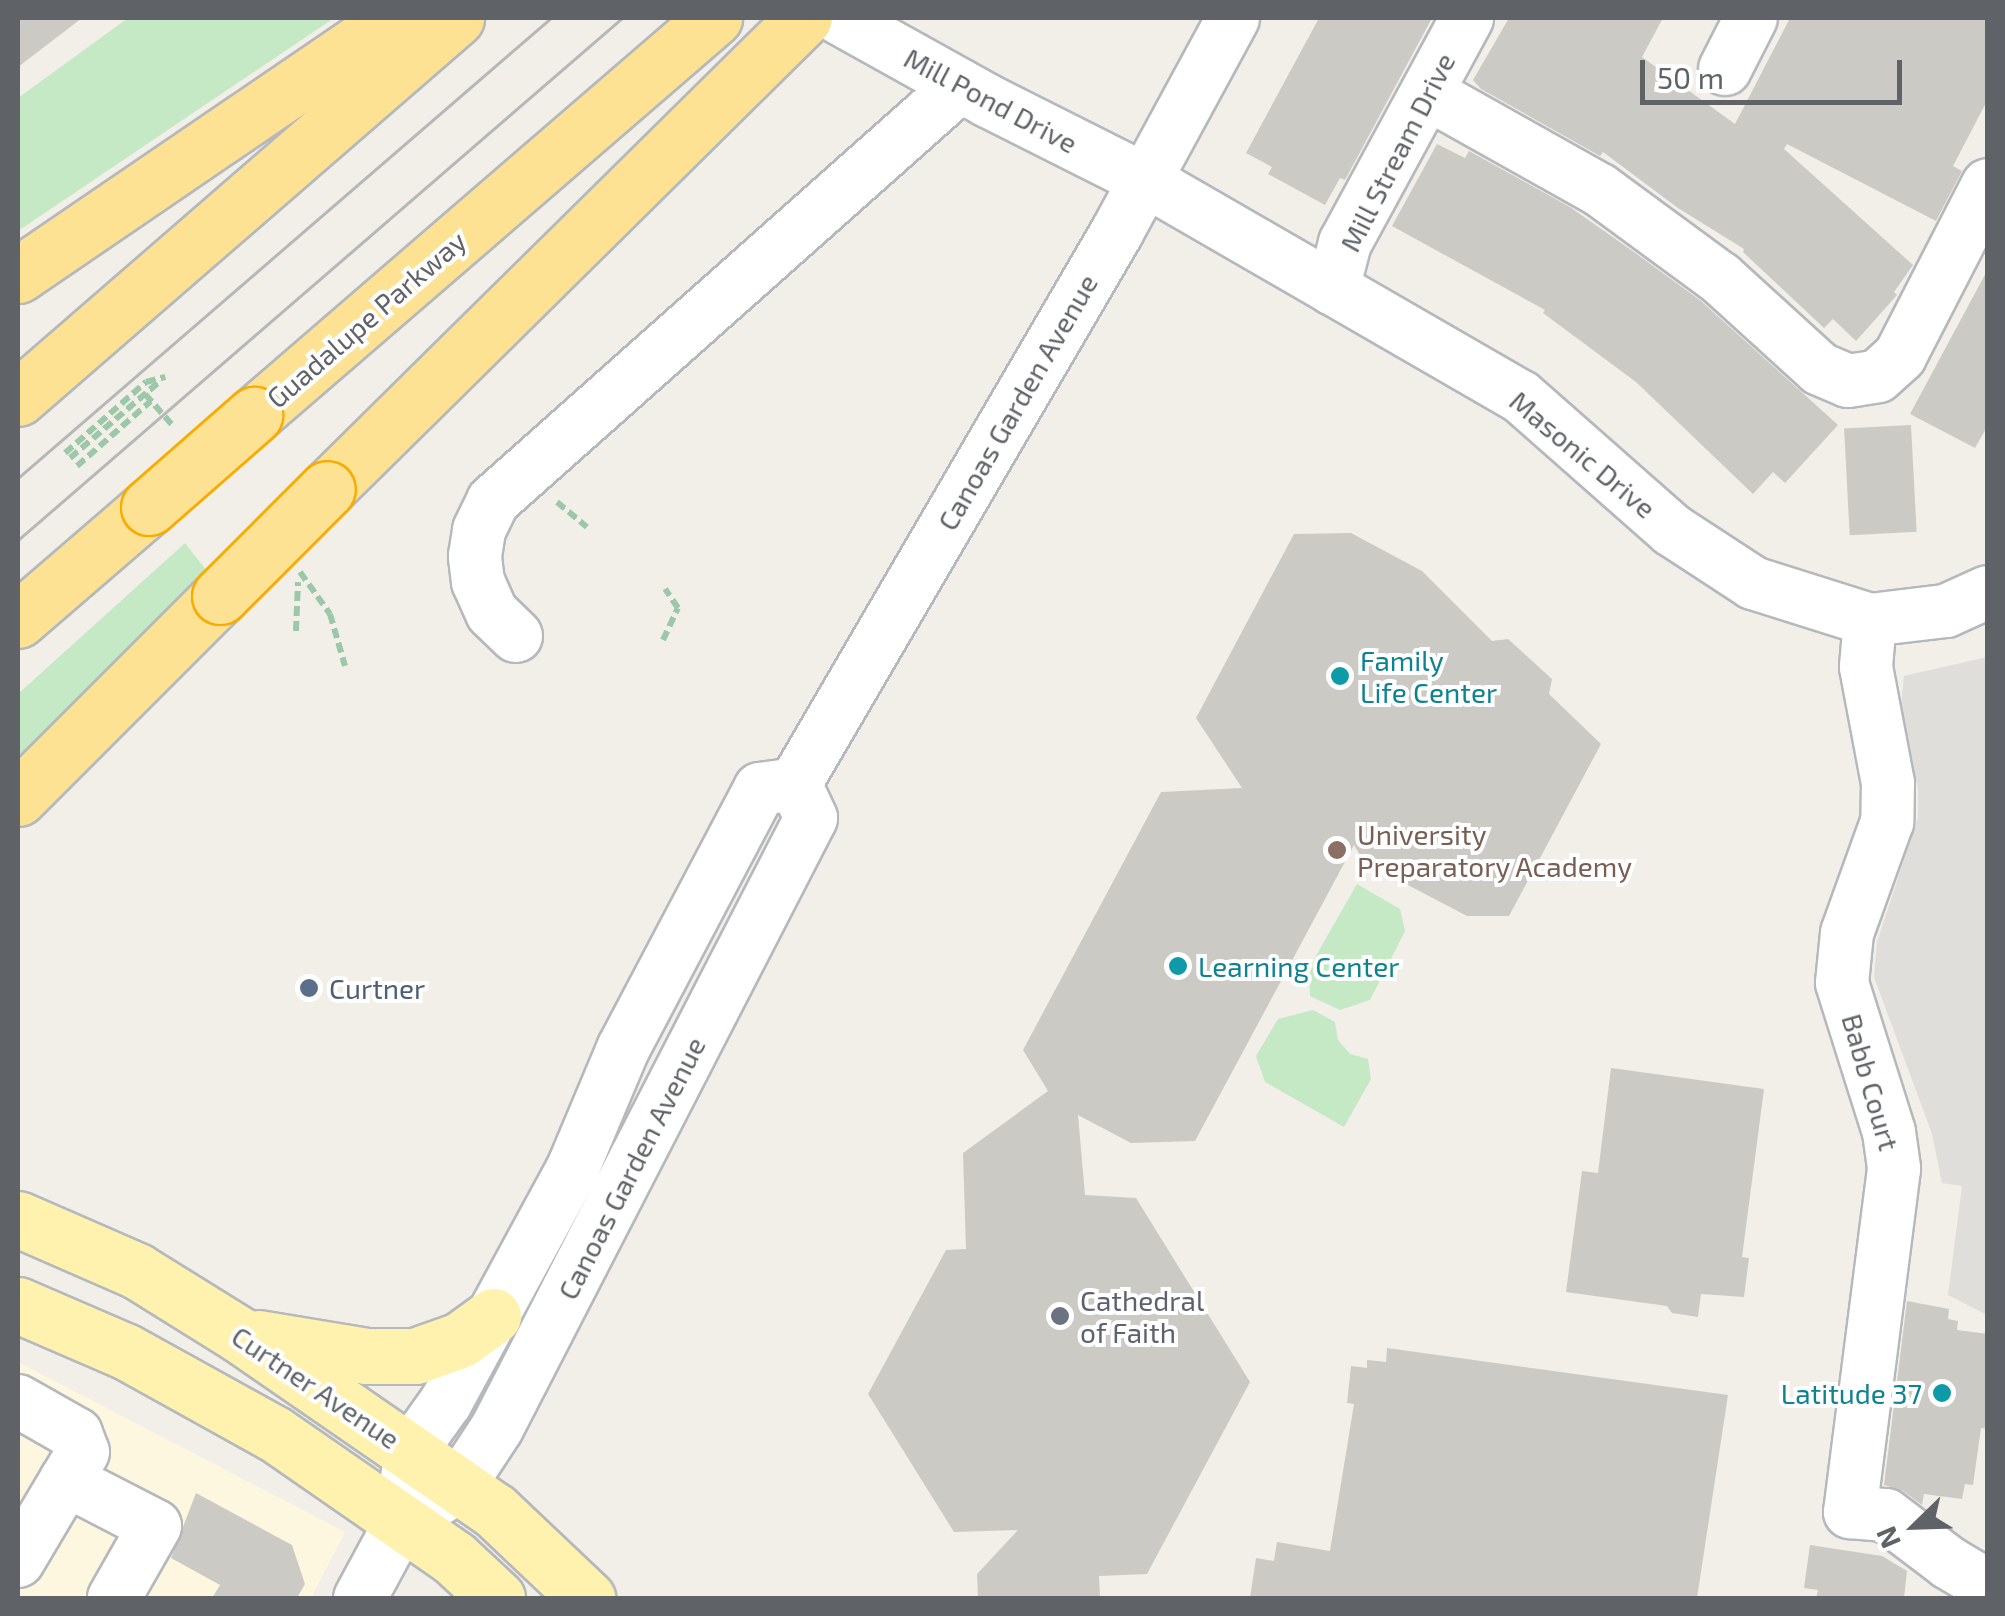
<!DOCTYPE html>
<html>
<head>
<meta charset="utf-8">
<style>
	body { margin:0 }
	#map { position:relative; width:2005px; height:1616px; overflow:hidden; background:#f1efe8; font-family:"Exo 2",sans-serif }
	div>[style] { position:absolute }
	.commercial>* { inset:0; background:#fef7e0 }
	.industrial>* { inset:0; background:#e0deda }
	.green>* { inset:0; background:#c5e8c5 }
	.building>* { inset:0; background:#cccac5; transform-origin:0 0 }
	.path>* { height:6px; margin-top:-3px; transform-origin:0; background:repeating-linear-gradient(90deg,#9cc7a9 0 10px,transparent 0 15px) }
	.roads { filter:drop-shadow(2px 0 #b5b8bc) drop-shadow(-2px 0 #b5b8bc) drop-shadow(0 2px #b5b8bc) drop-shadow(0 -2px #b5b8bc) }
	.minor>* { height:52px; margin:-26px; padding:0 26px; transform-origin:26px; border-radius:26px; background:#fff }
	.major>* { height:55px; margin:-27.5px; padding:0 27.5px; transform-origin:27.5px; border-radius:27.5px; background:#fff2af }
	.highway>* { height:55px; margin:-27.5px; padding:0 27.5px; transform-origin:27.5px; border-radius:27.5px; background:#fde293 }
	.tram>* { height:2.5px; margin:-1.25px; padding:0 1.25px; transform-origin:1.25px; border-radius:1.25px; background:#b6b7b8 }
	.bridges { filter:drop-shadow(2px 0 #f9ab00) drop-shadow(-2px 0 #f9ab00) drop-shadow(0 2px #f9ab00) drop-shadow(0 -2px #f9ab00) }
	.highway-bridge>* { height:55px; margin:-27.5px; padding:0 27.5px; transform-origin:27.5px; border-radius:27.5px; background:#fde293 }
	.dots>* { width:28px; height:28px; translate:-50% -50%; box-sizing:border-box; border:5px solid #fff; border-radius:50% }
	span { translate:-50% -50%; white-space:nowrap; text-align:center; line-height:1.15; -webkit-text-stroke:8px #fff; paint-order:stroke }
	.street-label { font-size:28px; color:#5f6368 }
	.culture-label { font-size:28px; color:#0d838f }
	.left { translate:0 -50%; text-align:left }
	.right { translate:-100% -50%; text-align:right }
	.education-label { font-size:28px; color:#785e54 }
	.service-label { font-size:28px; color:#4e5e75 }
	.worship-label { font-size:28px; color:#5b616d }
	.frame { position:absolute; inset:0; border:20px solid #5f6368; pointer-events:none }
	.north { position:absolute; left:1865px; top:1476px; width:100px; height:100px; -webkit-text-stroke:8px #fff; paint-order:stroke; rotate:247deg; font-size:28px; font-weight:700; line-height:40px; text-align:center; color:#5f6368 }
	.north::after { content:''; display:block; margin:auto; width:35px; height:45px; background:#5f6368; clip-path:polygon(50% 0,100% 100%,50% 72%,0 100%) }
	.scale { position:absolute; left:1640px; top:60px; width:262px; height:45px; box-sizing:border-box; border:5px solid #5f6368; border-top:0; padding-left:12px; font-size:30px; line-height:35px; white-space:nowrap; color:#5f6368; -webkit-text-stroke:8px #fff; paint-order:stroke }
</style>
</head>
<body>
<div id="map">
	<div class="commercial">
		<div style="clip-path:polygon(18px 1362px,345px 1532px,311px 1598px,18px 1598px)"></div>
	</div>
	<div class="industrial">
		<div style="clip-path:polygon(1987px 657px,1987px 1315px,1948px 1295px,1962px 1186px,1942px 1183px,1932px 1134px,1874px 977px,1877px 942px,1918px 817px,1918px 789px,1900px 716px,1904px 676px)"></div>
	</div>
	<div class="green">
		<div style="clip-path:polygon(128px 18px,334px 18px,18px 231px,18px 98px)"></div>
		<div style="clip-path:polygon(185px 543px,210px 575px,18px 762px,18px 694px)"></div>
		<div style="clip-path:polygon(1357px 884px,1400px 909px,1405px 931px,1370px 1000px,1340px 1010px,1310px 996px,1309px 968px)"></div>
		<div style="clip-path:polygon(1313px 1010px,1335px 1022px,1338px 1040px,1350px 1054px,1368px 1059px,1371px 1079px,1344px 1127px,1265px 1082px,1256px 1056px,1278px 1019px)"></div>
	</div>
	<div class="building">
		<div style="clip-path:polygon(18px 18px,82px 18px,18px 67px)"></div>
		<div style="clip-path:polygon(1319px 18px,1432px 18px,1345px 180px,1340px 178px,1325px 205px,1268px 174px,1272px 167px,1246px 153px)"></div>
		<div style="clip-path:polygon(1509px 18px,1663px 18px,1642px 57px,1735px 124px,1790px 18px,1988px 18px,1988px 99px,1953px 166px,1962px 171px,1936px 221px,1787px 144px,1784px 149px,1913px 265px,1894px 292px,1897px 295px,1856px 341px,1833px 319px,1824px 328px,1743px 252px,1744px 249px,1678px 208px,1603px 152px,1600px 156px,1481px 89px,1473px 80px)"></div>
		<div style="clip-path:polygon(1437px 144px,1465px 158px,1469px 151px,1570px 207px,1634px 252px,1701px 301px,1838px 425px,1785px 483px,1773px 472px,1753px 494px,1636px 382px,1543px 313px,1545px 310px,1392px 226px)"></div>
		<div style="clip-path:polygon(1988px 269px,1988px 425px,1975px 448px,1910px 414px)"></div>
		<div style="left:1911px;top:425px;width:107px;height:67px;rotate:87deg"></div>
		<div style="clip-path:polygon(1351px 533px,1422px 571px,1492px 641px,1508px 639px,1552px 679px,1549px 694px,1601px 744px,1509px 916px,1467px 916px,1364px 862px,1354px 845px,1195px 1141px,1131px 1143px,1078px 1115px,1085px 1195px,1136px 1198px,1250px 1382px,1147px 1574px,1099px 1576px,1100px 1598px,978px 1598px,977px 1574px,1018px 1530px,954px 1532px,868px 1394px,946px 1250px,966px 1249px,963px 1153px,1048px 1091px,1023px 1050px,1161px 792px,1242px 788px,1196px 718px,1294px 534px)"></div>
		<div style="clip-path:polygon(1611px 1068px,1764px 1089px,1742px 1257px,1749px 1258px,1744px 1297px,1701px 1294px,1698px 1317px,1672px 1313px,1667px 1306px,1566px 1292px,1582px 1171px,1598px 1173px)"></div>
		<div style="clip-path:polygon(1907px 1301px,1949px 1309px,1948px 1319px,1958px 1321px,1957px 1330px,1988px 1334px,1988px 1429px,1981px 1428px,1973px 1485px,1965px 1484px,1962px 1499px,1924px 1494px,1922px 1505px,1903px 1491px,1884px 1485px)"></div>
		<div style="clip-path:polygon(1387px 1348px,1728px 1395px,1697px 1598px,1250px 1598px,1256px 1558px,1274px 1561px,1277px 1542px,1330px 1551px,1354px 1404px,1347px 1403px,1351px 1366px,1367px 1368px,1367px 1360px,1386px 1362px)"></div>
		<div style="clip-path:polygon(196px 1493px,292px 1545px,305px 1584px,297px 1598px,212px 1598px,220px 1585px,171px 1558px)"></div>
		<div style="clip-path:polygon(1810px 1545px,1882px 1556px,1907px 1571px,1904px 1598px,1816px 1598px,1818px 1590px,1804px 1588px)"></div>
	</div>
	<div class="path">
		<div style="left:145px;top:394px;width:44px;rotate:48.7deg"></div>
		<div style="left:65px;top:453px;width:108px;rotate:-41.2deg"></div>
		<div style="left:146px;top:382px;width:20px;rotate:-15deg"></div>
		<div style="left:70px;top:458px;width:118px;rotate:-40.5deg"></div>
		<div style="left:77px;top:466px;width:98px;rotate:-41.3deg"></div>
		<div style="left:557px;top:502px;width:39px;rotate:40deg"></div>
		<div style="left:300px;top:572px;width:52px;rotate:54.5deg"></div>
		<div style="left:330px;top:614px;width:54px;rotate:73.9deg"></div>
		<div style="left:296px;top:631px;width:49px;rotate:-87.7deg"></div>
		<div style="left:663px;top:640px;width:35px;rotate:-65deg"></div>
		<div style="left:678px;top:608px;width:23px;rotate:-124deg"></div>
	</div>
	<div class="roads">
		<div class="minor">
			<div style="left:839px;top:18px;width:171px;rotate:29.1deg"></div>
			<div style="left:988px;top:101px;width:176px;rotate:26.7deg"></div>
			<div style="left:1145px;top:180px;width:434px;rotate:30deg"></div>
			<div style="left:1521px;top:397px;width:201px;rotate:41.4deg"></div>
			<div style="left:1672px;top:530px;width:97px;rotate:33.2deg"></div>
			<div style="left:1753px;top:583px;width:123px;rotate:17.5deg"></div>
			<div style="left:1870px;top:620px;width:77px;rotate:-6.8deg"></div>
			<div style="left:1946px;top:611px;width:46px;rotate:-24.3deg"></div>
			<div style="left:1725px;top:69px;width:57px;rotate:-63deg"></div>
			<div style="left:1427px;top:93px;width:198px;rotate:29.3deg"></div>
			<div style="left:1600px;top:190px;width:149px;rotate:36.3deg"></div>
			<div style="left:1720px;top:278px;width:135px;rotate:42.3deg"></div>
			<div style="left:1820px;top:369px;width:30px;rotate:23deg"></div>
			<div style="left:1848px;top:381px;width:30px;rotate:-9deg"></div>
			<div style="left:1878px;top:376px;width:30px;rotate:-42deg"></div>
			<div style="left:1900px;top:356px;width:192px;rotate:-62.8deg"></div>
			<div style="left:1333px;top:289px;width:48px;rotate:-75.4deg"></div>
			<div style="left:1345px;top:243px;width:256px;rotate:-61.5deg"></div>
			<div style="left:1870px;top:620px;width:47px;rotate:94.9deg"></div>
			<div style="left:1866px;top:667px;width:118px;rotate:79.3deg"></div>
			<div style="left:1888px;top:783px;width:39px;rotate:91deg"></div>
			<div style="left:1887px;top:822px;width:118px;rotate:109.8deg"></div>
			<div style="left:1847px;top:933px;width:50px;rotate:95.7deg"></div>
			<div style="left:1842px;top:983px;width:156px;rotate:72.5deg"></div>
			<div style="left:1889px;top:1132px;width:37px;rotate:82deg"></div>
			<div style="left:1894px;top:1169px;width:346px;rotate:97.3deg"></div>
			<div style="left:1850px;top:1512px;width:36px;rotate:5deg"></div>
			<div style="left:1886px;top:1515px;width:79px;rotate:37.3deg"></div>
			<div style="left:1949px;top:1563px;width:45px;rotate:30.5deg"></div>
			<div style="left:516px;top:636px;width:33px;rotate:-136deg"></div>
			<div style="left:492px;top:613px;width:34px;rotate:-114deg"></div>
			<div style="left:478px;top:582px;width:26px;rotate:-97deg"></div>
			<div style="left:475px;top:556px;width:26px;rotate:-81deg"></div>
			<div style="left:479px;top:530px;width:32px;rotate:-64deg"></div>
			<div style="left:493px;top:501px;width:625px;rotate:-41.63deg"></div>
			<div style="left:795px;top:784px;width:639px;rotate:-59.74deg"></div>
			<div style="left:1117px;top:232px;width:243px;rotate:-61.5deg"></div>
			<div style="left:18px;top:1401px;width:67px;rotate:29.6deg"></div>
			<div style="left:76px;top:1434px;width:19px;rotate:69deg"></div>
			<div style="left:83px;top:1452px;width:33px;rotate:121deg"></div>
			<div style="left:421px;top:1510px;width:45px;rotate:-32.3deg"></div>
			<div style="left:459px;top:1486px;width:69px;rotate:-56.8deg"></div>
			<div style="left:497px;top:1428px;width:686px;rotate:-62.76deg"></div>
			<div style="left:811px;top:818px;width:38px;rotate:-115deg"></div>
			<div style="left:18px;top:1561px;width:94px;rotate:-59.3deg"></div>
			<div style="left:66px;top:1480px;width:100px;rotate:27.3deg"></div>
			<div style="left:155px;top:1526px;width:83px;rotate:119.7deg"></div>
			<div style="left:360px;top:1598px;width:84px;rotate:-61.6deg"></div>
			<div style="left:400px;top:1524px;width:74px;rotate:-81.4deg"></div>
			<div style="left:411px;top:1451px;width:60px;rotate:-54.5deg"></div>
			<div style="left:446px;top:1402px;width:266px;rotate:-61.5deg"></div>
			<div style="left:573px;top:1168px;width:129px;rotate:-67.2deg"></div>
			<div style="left:623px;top:1049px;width:294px;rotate:-62.2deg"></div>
			<div style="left:760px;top:789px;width:35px;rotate:-8deg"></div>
		</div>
		<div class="major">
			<div style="left:18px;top:1219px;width:130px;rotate:23.6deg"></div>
			<div style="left:137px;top:1271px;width:121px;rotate:31.9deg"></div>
			<div style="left:240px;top:1335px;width:310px;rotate:34.6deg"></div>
			<div style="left:495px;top:1511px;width:127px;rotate:43.4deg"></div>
			<div style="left:18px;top:1305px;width:116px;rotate:23.3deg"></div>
			<div style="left:125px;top:1351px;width:171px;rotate:29deg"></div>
			<div style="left:275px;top:1434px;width:218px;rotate:34.7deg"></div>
			<div style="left:454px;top:1558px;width:59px;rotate:42.9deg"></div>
			<div style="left:259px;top:1338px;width:109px;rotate:9.5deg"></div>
			<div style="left:366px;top:1356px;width:49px"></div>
			<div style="left:415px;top:1356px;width:48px;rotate:-19.6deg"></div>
			<div style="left:460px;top:1340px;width:41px;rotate:-36deg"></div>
		</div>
		<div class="highway">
			<div style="left:18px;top:275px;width:451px;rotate:-34.3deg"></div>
			<div style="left:391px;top:21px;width:14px;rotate:-12deg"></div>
			<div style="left:18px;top:398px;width:580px;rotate:-40.94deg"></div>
			<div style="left:254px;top:415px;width:608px;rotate:-40.8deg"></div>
			<div style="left:327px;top:489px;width:670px;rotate:-44.64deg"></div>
			<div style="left:18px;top:620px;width:173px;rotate:-40.8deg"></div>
			<div style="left:18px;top:798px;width:286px;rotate:-45deg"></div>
		</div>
	</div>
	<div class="tram">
		<div style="left:18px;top:478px;width:704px;rotate:-40.8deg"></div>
		<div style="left:18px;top:540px;width:798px;rotate:-40.83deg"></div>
	</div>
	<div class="bridges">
		<div class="highway-bridge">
			<div style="left:149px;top:507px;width:140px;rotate:-41.2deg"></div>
			<div style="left:220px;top:596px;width:151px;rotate:-45deg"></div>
		</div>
	</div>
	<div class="dots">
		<div style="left:1340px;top:676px;background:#0f9aa8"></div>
		<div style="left:1337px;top:850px;background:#8d6e63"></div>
		<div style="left:1178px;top:966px;background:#0f9aa8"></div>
		<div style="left:309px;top:988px;background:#5c6f8a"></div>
		<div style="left:1060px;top:1316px;background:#6b7280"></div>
		<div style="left:1942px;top:1393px;background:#0f9aa8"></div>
	</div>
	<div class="street-label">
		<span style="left:991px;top:100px;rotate:28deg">Mill Pond Drive</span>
		<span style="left:1397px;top:152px;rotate:-63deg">Mill Stream Drive</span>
		<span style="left:366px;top:319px;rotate:-41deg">Guadalupe Parkway</span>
		<span style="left:1017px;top:402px;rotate:-60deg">Canoas Garden Avenue</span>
		<span style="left:1583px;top:454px;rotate:40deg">Masonic Drive</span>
		<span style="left:1871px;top:1082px;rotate:74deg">Babb Court</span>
		<span style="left:631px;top:1168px;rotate:-63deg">Canoas Garden Avenue</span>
		<span style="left:316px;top:1387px;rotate:34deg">Curtner Avenue</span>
	</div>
	<div class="culture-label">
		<span class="left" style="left:1360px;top:676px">Family<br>Life Center</span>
		<span class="left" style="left:1198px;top:966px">Learning Center</span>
		<span class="right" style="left:1922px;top:1393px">Latitude 37</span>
	</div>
	<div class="education-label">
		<span class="left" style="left:1357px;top:850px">University<br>Preparatory Academy</span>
	</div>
	<div class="service-label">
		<span class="left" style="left:329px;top:988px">Curtner</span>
	</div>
	<div class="worship-label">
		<span class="left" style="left:1080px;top:1316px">Cathedral<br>of Faith</span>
	</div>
	<div class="frame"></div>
	<div class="north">N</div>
	<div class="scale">50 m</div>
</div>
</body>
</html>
